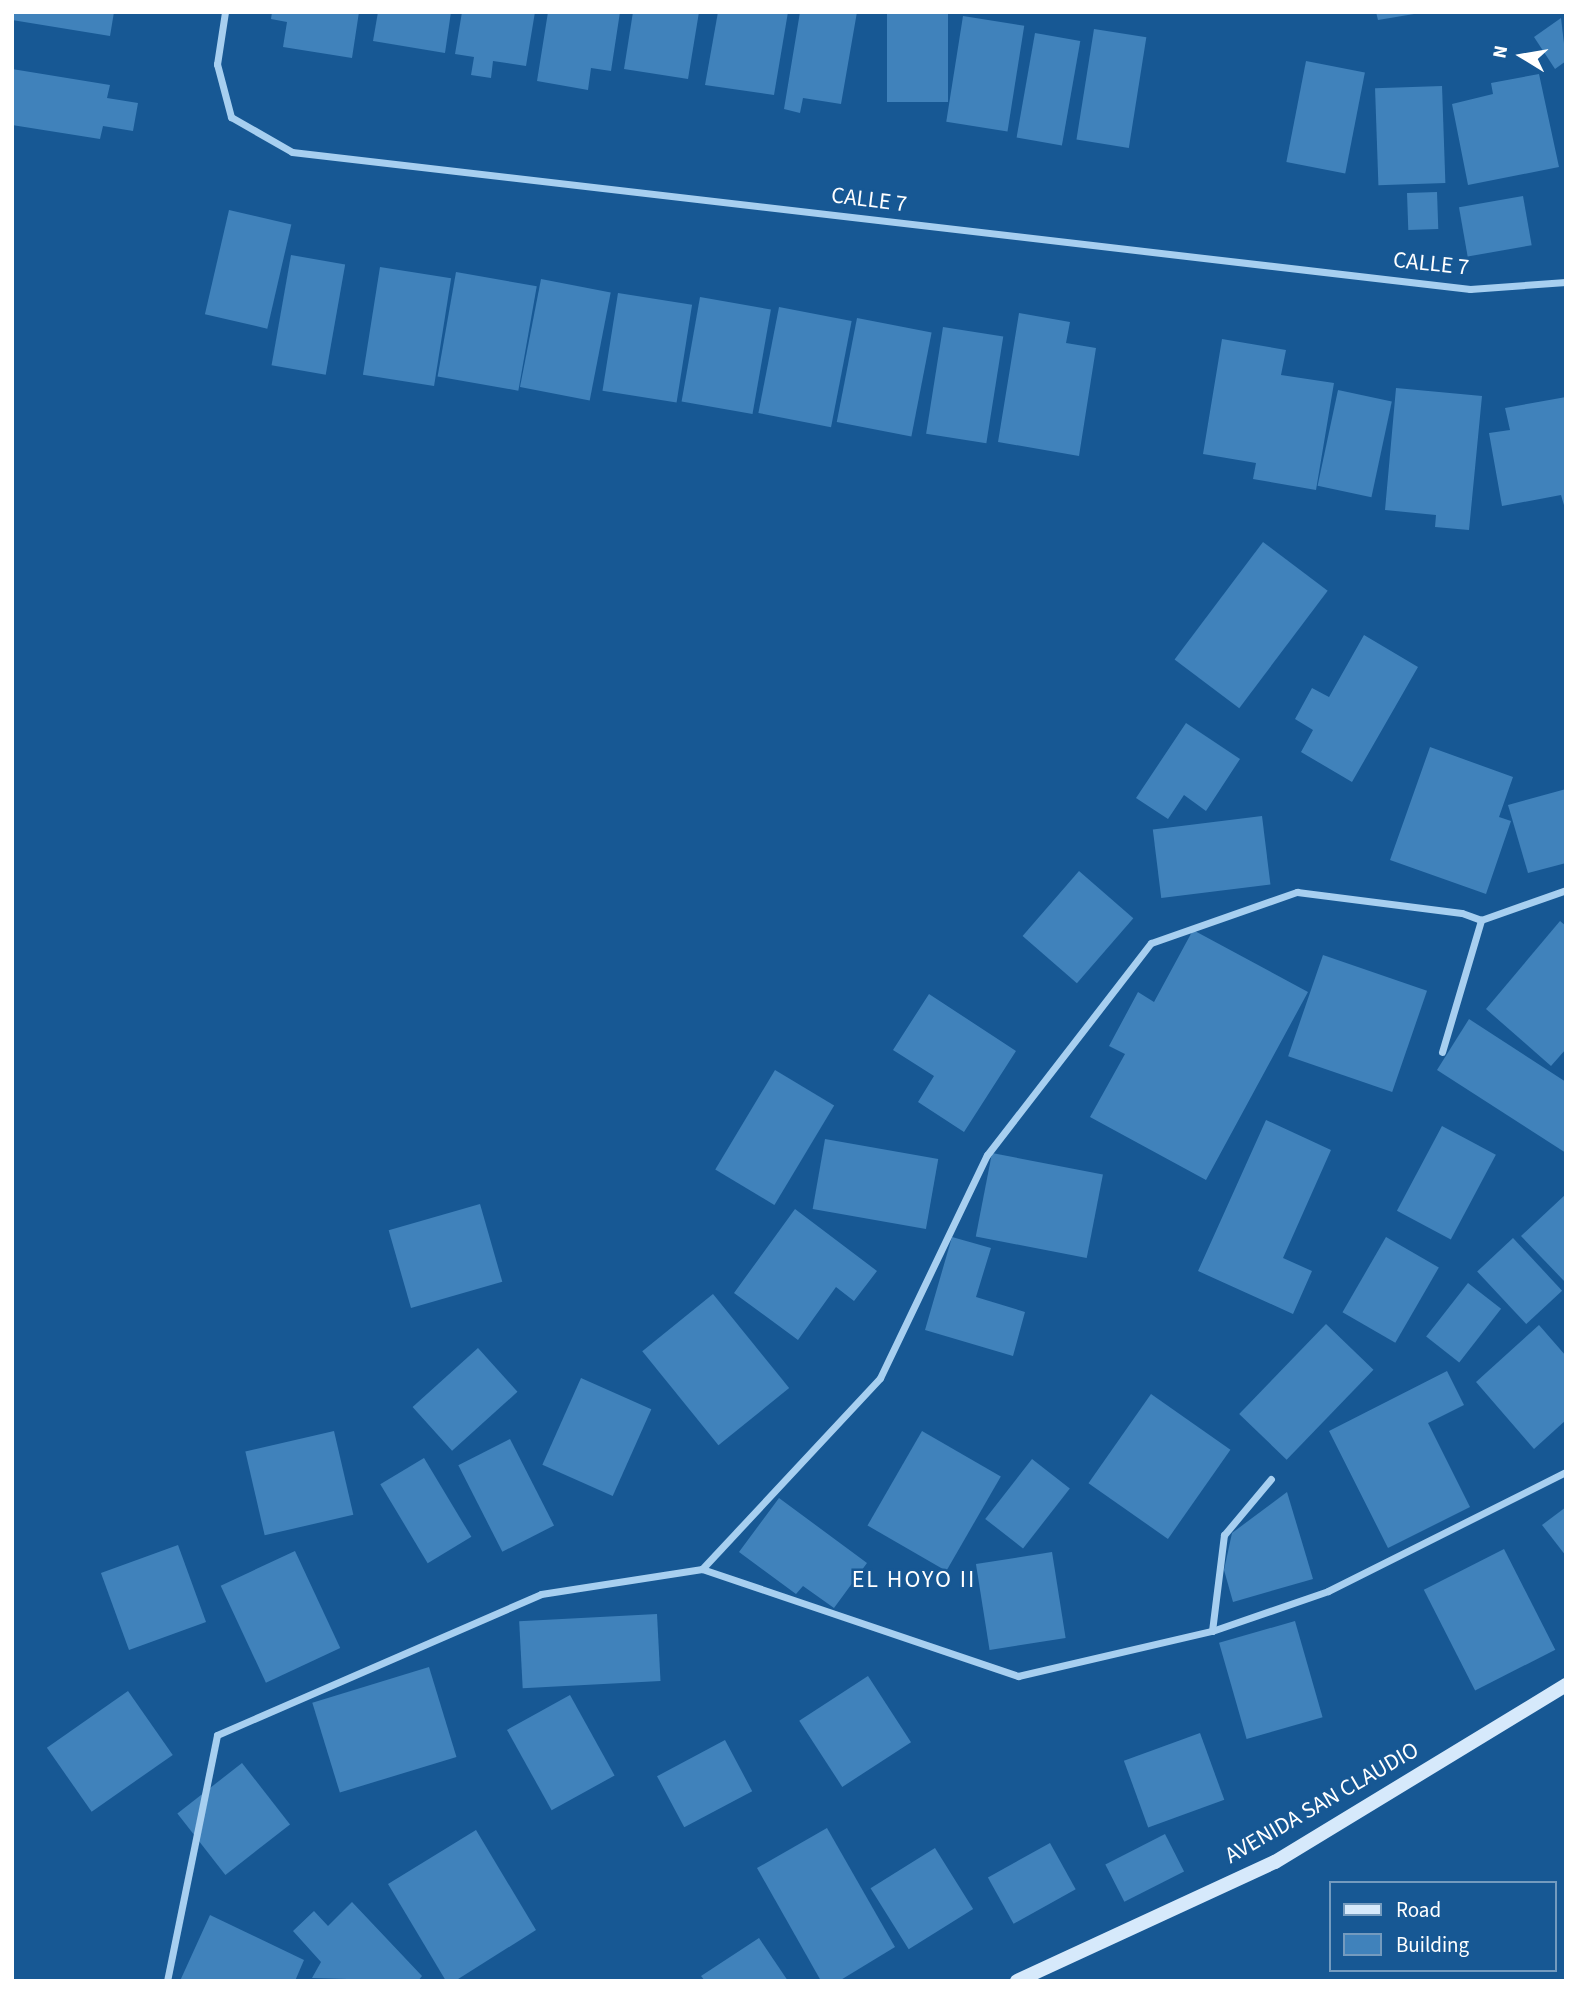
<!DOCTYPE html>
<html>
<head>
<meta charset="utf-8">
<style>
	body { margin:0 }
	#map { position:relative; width:1578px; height:1993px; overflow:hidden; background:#175894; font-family:"Source Sans 3",sans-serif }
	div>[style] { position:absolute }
	.building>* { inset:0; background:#4082bb; transform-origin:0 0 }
	.street>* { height:7px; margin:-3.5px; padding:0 3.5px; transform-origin:3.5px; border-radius:3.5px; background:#a7cff0 }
	.secondary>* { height:14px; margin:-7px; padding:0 7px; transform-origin:7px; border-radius:7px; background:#d6e9fb }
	span { translate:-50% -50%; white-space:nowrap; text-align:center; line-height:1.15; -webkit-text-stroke:5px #175894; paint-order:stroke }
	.street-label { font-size:23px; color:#fff }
	.neighbourhood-label { font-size:24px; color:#fff; letter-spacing:2px }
	.frame { position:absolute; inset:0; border:14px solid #fff; pointer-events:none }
	.legend { position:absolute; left:1329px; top:1881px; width:228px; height:91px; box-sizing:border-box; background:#175894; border:2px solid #749bbf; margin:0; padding:9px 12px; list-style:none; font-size:21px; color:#fff }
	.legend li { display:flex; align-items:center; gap:14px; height:35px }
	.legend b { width:35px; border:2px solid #749bbf }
	.north { position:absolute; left:1487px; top:21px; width:70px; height:70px; -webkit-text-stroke:5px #175894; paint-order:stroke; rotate:281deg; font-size:19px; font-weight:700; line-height:28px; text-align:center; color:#fff }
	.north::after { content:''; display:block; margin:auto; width:24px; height:32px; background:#fff; clip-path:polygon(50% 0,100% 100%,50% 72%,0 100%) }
</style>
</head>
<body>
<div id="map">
	<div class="building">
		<div style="clip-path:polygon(12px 12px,114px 12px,110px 36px,12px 20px)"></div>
		<div style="clip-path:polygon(272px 12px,359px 12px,352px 58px,283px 47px,287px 22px,271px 19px)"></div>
		<div style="clip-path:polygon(378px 12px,451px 12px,445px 53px,373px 41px)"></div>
		<div style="clip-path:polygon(462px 12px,535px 12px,526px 66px,493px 61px,491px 78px,471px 75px,474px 57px,455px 54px)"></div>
		<div style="clip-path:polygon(548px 12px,620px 12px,611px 71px,591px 68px,588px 90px,537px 81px)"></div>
		<div style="clip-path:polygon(633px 12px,699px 12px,688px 79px,624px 69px)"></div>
		<div style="clip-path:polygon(718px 12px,788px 12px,774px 95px,705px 85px)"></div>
		<div style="clip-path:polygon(800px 12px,857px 12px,841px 104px,803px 98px,800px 113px,784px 109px)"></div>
		<div style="left:887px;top:12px;width:61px;height:90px"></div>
		<div style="clip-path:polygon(1376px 12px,1414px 12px,1414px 14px,1378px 20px)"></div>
		<div style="left:963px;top:16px;width:62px;height:107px;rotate:9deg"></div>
		<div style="clip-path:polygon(1561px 18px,1566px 61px,1555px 69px,1534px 37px)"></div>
		<div style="left:1094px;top:29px;width:53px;height:112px;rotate:9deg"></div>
		<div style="left:1035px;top:33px;width:46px;height:106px;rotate:10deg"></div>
		<div style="left:1306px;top:61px;width:60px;height:103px;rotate:11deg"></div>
		<div style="clip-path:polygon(12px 69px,110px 85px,107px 98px,138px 103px,133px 131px,103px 126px,100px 139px,12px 125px)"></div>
		<div style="clip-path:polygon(1539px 74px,1559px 167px,1468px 185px,1452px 104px,1493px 94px,1491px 83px)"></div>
		<div style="left:1442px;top:86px;width:97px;height:67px;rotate:88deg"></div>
		<div style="left:1437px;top:192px;width:37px;height:30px;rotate:88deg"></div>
		<div style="left:1523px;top:196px;width:50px;height:65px;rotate:80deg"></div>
		<div style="left:229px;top:210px;width:64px;height:107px;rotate:13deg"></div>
		<div style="left:291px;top:255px;width:55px;height:112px;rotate:10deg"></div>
		<div style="left:380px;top:267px;width:72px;height:109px;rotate:9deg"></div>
		<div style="left:456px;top:272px;width:82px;height:106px;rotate:10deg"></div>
		<div style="left:541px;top:279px;width:71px;height:110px;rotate:11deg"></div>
		<div style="left:618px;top:293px;width:75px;height:99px;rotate:9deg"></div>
		<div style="left:700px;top:297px;width:72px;height:106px;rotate:10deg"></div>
		<div style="left:779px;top:307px;width:74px;height:108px;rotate:11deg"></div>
		<div style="clip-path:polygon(1019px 313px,1070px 322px,1066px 343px,1096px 348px,1079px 456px,998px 442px)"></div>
		<div style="left:857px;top:318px;width:76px;height:106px;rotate:11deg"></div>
		<div style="left:943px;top:327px;width:61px;height:108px;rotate:9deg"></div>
		<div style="clip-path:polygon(1222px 339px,1286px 350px,1281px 375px,1334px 383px,1316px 490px,1253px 479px,1256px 463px,1203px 454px)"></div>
		<div style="clip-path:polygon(1396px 388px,1482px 396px,1469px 530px,1435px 527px,1436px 515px,1385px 510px)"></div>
		<div style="left:1338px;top:390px;width:55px;height:98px;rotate:12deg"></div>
		<div style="clip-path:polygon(1566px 397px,1566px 512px,1561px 495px,1502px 506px,1489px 433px,1510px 430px,1505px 408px)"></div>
		<div style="left:1263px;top:542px;width:81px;height:147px;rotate:37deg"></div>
		<div style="clip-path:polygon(1364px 635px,1418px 667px,1352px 782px,1301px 752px,1313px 730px,1295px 719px,1312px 688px,1329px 697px)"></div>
		<div style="clip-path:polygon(1186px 723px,1240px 759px,1206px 811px,1184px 795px,1168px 819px,1136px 798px)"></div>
		<div style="clip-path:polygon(1430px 747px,1513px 777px,1499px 817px,1511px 821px,1486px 894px,1390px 860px)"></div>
		<div style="clip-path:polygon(1566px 789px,1566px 863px,1528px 873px,1508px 805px)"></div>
		<div style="left:1262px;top:816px;width:69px;height:110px;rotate:83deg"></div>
		<div style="left:1079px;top:871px;width:72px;height:86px;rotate:41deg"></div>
		<div style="clip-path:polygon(1560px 921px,1566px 926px,1566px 1049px,1551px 1066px,1486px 1009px)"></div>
		<div style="clip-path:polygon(1193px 930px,1308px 992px,1206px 1180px,1090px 1117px,1125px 1054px,1109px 1046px,1138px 992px,1154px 1002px)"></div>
		<div style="left:1323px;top:955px;width:110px;height:107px;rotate:19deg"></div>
		<div style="clip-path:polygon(929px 994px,1016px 1051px,964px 1132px,918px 1102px,934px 1076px,893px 1050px)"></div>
		<div style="clip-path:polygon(1469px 1019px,1566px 1082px,1566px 1153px,1437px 1070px)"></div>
		<div style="left:775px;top:1070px;width:69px;height:116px;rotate:31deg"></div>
		<div style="clip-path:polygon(1266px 1120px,1331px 1150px,1283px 1258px,1312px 1271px,1293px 1314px,1198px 1271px)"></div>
		<div style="left:1442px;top:1126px;width:61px;height:96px;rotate:28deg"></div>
		<div style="left:825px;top:1139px;width:115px;height:71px;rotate:10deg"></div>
		<div style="left:992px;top:1153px;width:113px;height:85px;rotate:11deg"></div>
		<div style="clip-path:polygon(1566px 1194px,1566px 1283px,1521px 1236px)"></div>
		<div style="left:480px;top:1204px;width:81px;height:95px;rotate:74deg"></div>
		<div style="clip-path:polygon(795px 1209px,877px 1271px,854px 1301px,836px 1287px,798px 1340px,734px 1293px)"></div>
		<div style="clip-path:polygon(952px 1237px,991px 1248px,976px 1297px,1025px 1312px,1013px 1356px,925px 1330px)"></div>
		<div style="left:1386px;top:1237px;width:61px;height:87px;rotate:30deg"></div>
		<div style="left:1513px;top:1238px;width:72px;height:49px;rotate:47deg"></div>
		<div style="left:1468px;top:1283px;width:42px;height:68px;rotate:38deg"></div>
		<div style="left:713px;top:1294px;width:121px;height:91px;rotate:51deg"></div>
		<div style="left:1326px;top:1324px;width:66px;height:125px;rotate:44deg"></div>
		<div style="clip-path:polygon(1539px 1325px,1566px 1356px,1566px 1420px,1534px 1449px,1476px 1382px)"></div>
		<div style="left:478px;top:1348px;width:59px;height:88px;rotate:48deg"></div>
		<div style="clip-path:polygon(1447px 1371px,1464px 1405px,1428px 1423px,1470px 1507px,1388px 1548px,1329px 1431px)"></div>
		<div style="left:581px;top:1378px;width:77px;height:95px;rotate:24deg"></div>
		<div style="left:1151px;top:1394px;width:97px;height:109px;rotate:35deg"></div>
		<div style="left:334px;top:1431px;width:86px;height:91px;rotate:77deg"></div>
		<div style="left:922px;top:1431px;width:91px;height:109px;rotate:30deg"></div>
		<div style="left:510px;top:1439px;width:97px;height:58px;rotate:63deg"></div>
		<div style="left:424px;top:1458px;width:92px;height:51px;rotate:59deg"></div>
		<div style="left:1032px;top:1459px;width:48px;height:76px;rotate:38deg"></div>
		<div style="clip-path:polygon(1287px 1492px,1313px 1579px,1233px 1602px,1224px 1570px,1232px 1533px)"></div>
		<div style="clip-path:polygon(779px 1498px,867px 1563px,834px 1608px,803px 1586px,796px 1594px,739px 1552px)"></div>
		<div style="clip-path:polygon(1566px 1507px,1566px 1556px,1542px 1525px)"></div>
		<div style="left:178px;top:1545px;width:82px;height:82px;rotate:70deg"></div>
		<div style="left:1504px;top:1549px;width:113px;height:90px;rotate:63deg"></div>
		<div style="left:295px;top:1551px;width:107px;height:82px;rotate:65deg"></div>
		<div style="left:1052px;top:1552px;width:87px;height:77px;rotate:81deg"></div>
		<div style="left:657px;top:1614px;width:67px;height:138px;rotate:87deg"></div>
		<div style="left:1295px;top:1621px;width:100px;height:79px;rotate:74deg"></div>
		<div style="left:429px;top:1667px;width:94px;height:122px;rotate:73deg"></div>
		<div style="left:868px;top:1676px;width:79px;height:82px;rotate:57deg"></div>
		<div style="left:128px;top:1691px;width:78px;height:99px;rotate:55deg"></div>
		<div style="left:570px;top:1695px;width:92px;height:72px;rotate:61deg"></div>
		<div style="left:1200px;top:1733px;width:71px;height:81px;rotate:70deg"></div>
		<div style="left:725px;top:1740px;width:58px;height:77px;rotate:62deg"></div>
		<div style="left:242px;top:1763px;width:78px;height:82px;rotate:52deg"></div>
		<div style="clip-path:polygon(827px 1828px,895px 1947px,839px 1981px,821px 1981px,757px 1868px)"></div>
		<div style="clip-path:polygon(476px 1830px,536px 1930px,455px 1981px,446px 1981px,388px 1884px)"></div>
		<div style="left:1165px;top:1834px;width:42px;height:67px;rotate:63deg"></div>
		<div style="left:1050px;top:1843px;width:53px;height:71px;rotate:61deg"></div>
		<div style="left:935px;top:1848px;width:72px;height:76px;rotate:58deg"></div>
		<div style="clip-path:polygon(352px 1902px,422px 1976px,418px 1981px,312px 1978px,321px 1962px,293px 1931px,314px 1911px,328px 1926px)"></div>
		<div style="clip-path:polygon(210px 1915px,304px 1960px,295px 1981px,180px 1981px)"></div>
		<div style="clip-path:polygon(759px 1938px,788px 1981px,705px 1981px,701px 1976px)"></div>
	</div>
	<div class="street">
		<div style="left:225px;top:12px;width:53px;rotate:98.7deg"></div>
		<div style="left:217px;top:64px;width:55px;rotate:75.2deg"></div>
		<div style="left:231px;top:117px;width:70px;rotate:29.8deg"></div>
		<div style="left:292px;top:152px;width:1186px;rotate:6.63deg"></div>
		<div style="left:1470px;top:289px;width:96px;rotate:-4.2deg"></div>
		<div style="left:1442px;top:1052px;width:138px;rotate:-73.5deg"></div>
		<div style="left:1481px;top:920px;width:90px;rotate:-19.4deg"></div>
		<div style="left:702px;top:1569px;width:334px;rotate:18.7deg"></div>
		<div style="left:1018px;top:1676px;width:199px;rotate:-13.1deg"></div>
		<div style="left:1212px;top:1631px;width:123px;rotate:-19deg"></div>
		<div style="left:1328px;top:1591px;width:266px;rotate:-26.6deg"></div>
		<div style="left:1212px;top:1631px;width:97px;rotate:-82.9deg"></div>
		<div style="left:1224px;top:1535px;width:73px;rotate:-50deg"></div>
		<div style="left:167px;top:1981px;width:251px;rotate:-78.5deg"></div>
		<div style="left:217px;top:1735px;width:353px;rotate:-23.5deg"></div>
		<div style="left:541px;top:1594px;width:163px;rotate:-8.8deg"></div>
		<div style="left:702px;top:1569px;width:261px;rotate:-47deg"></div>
		<div style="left:880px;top:1378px;width:247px;rotate:-64.4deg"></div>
		<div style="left:987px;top:1155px;width:268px;rotate:-52.3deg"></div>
		<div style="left:1151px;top:943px;width:155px;rotate:-19.3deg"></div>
		<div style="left:1297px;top:892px;width:166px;rotate:7.3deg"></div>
		<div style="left:1462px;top:913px;width:20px;rotate:20deg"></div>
	</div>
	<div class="secondary">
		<div style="left:1017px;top:1981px;width:284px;rotate:-24.8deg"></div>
		<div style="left:1275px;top:1862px;width:341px;rotate:-31.3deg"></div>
	</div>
	<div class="street-label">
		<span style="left:869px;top:200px;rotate:7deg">CALLE 7</span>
		<span style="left:1431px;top:264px;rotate:6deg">CALLE 7</span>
		<span style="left:1322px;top:1803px;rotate:-30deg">AVENIDA SAN CLAUDIO</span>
	</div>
	<div class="neighbourhood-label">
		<span style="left:914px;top:1580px">EL HOYO II</span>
	</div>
	<div class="frame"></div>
	<ul class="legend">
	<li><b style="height:9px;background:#d6e9fb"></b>Road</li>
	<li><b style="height:19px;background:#4082bb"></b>Building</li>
	</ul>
	<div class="north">N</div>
</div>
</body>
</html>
